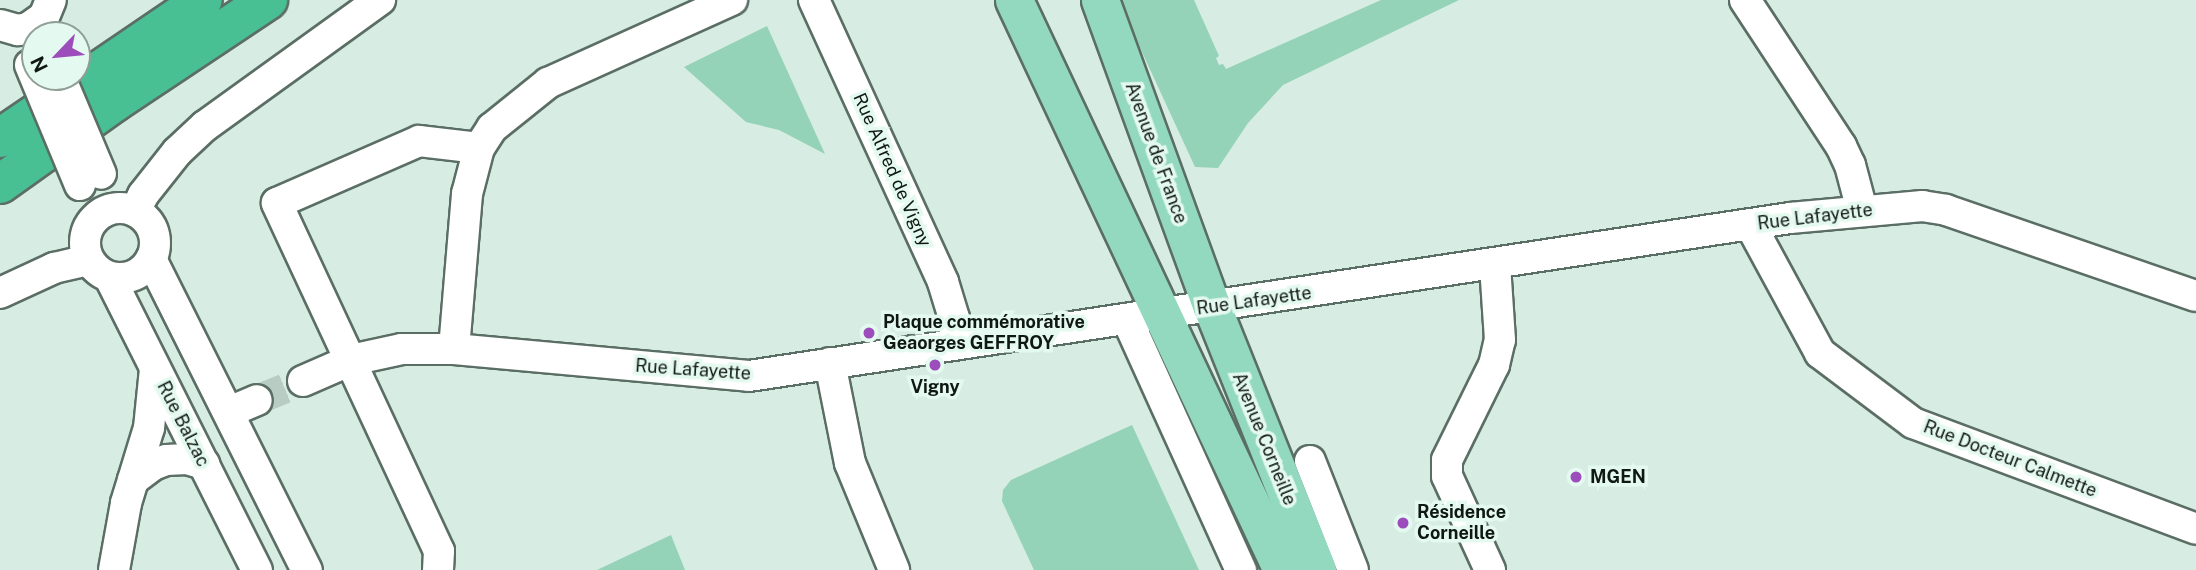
<!DOCTYPE html>
<html>
<head>
<meta charset="utf-8">
<style>
	body { margin:0 }
	#map { position:relative; width:2196px; height:570px; overflow:hidden; background:#d7ece2; font-family:"Public Sans",sans-serif }
	div>[style] { position:absolute }
	.green>* { inset:0; background:#94d3b7 }
	.minor-tunnel>* { height:30px; margin-top:-15px; transform-origin:0; background:repeating-linear-gradient(90deg,#b9ccc3 0 30px,transparent 0 45px) }
	.roads { filter:drop-shadow(2px 0 #5b6e65) drop-shadow(-2px 0 #5b6e65) drop-shadow(0 2px #5b6e65) drop-shadow(0 -2px #5b6e65) }
	.minor>* { height:30px; margin:-15px; padding:0 15px; transform-origin:15px; border-radius:15px; background:#fff }
	.minor>.ring { margin:-15px; padding:0; box-sizing:content-box; background:none; border:30px solid #fff; border-radius:50% }
	.major>* { height:37px; margin:-18.5px; padding:0 18.5px; transform-origin:18.5px; border-radius:18.5px; background:#92d9bf }
	.highway>* { height:38px; margin:-19px; padding:0 19px; transform-origin:19px; border-radius:19px; background:#49bf94 }
	.bridges { filter:drop-shadow(2px 0 #5b6e65) drop-shadow(-2px 0 #5b6e65) drop-shadow(0 2px #5b6e65) drop-shadow(0 -2px #5b6e65) }
	.minor-bridge>* { height:30px; margin:-15px; padding:0 15px; transform-origin:15px; border-radius:15px; background:#fff }
	.dots>* { width:19px; height:19px; translate:-50% -50%; box-sizing:border-box; border:4px solid #e4f9ef; border-radius:50% }
	span { translate:-50% -50%; white-space:nowrap; text-align:center; line-height:1.15; -webkit-text-stroke:7px #e4f9ef; paint-order:stroke }
	.street-label { font-size:18px; color:#101814 }
	.poi-label { font-size:18px; color:#101814; font-weight:700 }
	.left { translate:0 -50%; text-align:left }
	.north { position:absolute; left:21px; top:21px; width:70px; height:70px; box-sizing:border-box; background:#e4f9ef; border:2px solid #8f9f97; border-radius:50%; rotate:244deg; font-size:19px; font-weight:700; line-height:28px; text-align:center; color:#101814 }
	.north::after { content:''; display:block; margin:auto; width:24px; height:32px; background:#9d4cbc; clip-path:polygon(50% 0,100% 100%,50% 72%,0 100%) }
</style>
</head>
<body>
<div id="map">
	<div class="green">
		<div style="clip-path:polygon(1118px 0,1194px 0,1219px 56px,1216px 58px,1219px 65px,1223px 64px,1226px 69px,1381px 0,1459px 0,1283px 85px,1248px 123px,1218px 168px,1195px 167px)"></div>
		<div style="clip-path:polygon(767px 26px,825px 154px,779px 130px,746px 122px,684px 67px)"></div>
		<div style="clip-path:polygon(1132px 425px,1199px 570px,1034px 570px,1002px 501px,1003px 490px,1011px 480px)"></div>
		<div style="clip-path:polygon(671px 535px,685px 570px,597px 570px)"></div>
	</div>
	<div class="minor-tunnel">
		<div style="left:257px;top:400px;width:50px;rotate:-22.4deg"></div>
	</div>
	<div class="roads">
		<div class="minor">
			<div style="left:814px;top:0;width:310px;rotate:65.4deg"></div>
			<div style="left:943px;top:282px;width:38px;rotate:73deg"></div>
			<div style="left:954px;top:318px;width:26px;rotate:86deg"></div>
			<div style="left:1745px;top:0;width:175px;rotate:56.7deg"></div>
			<div style="left:1841px;top:146px;width:21px;rotate:65deg"></div>
			<div style="left:1850px;top:165px;width:47px;rotate:75.1deg"></div>
			<div style="left:0;top:25px;width:19px;rotate:16deg"></div>
			<div style="left:18px;top:30px;width:10px;rotate:-11deg"></div>
			<div style="left:28px;top:28px;width:19px;rotate:-35deg"></div>
			<div style="left:44px;top:17px;width:18px;rotate:-68deg"></div>
			<div class="ring" style="left:85px;top:208px;width:40px;height:40px"></div>
			<div style="left:135px;top:211px;width:18px;rotate:-63deg"></div>
			<div style="left:143px;top:195px;width:55px;rotate:-51.7deg"></div>
			<div style="left:177px;top:152px;width:38px;rotate:-43deg"></div>
			<div style="left:205px;top:126px;width:216px;rotate:-35.8deg"></div>
			<div style="left:1750px;top:224px;width:147px;rotate:61.5deg"></div>
			<div style="left:1820px;top:353px;width:116px;rotate:37deg"></div>
			<div style="left:1913px;top:423px;width:302px;rotate:20.5deg"></div>
			<div style="left:151px;top:259px;width:348px;rotate:63.4deg"></div>
			<div style="left:110px;top:278px;width:327px;rotate:63.3deg"></div>
			<div style="left:0;top:293px;width:60px;rotate:-24.8deg"></div>
			<div style="left:54px;top:268px;width:35px;rotate:-13deg"></div>
			<div style="left:1127px;top:319px;width:276px;rotate:65.6deg"></div>
			<div style="left:454px;top:349px;width:156px;rotate:-85.2deg"></div>
			<div style="left:467px;top:194px;width:48px;rotate:-75.4deg"></div>
			<div style="left:479px;top:148px;width:24px;rotate:-57deg"></div>
			<div style="left:492px;top:128px;width:72px;rotate:-38.8deg"></div>
			<div style="left:548px;top:83px;width:202px;rotate:-24.3deg"></div>
			<div style="left:830px;top:363px;width:102px;rotate:78.7deg"></div>
			<div style="left:850px;top:463px;width:116px;rotate:67.6deg"></div>
			<div style="left:303px;top:381px;width:52px;rotate:-23.6deg"></div>
			<div style="left:351px;top:360px;width:52px;rotate:-12.2deg"></div>
			<div style="left:402px;top:349px;width:52px"></div>
			<div style="left:454px;top:349px;width:296px;rotate:5.2deg"></div>
			<div style="left:749px;top:376px;width:1053px;rotate:-8.63deg"></div>
			<div style="left:1790px;top:218px;width:133px;rotate:-5.2deg"></div>
			<div style="left:1922px;top:206px;width:24px;rotate:9deg"></div>
			<div style="left:1946px;top:210px;width:264px;rotate:19deg"></div>
			<div style="left:229px;top:412px;width:30px;rotate:-23deg"></div>
			<div style="left:1310px;top:461px;width:117px;rotate:68.5deg"></div>
			<div style="left:133px;top:480px;width:25px;rotate:-37deg"></div>
			<div style="left:153px;top:465px;width:14px;rotate:-21deg"></div>
			<div style="left:166px;top:460px;width:21px;rotate:-3deg"></div>
			<div style="left:187px;top:459px;width:18px;rotate:16deg"></div>
			<div style="left:114px;top:570px;width:68px;rotate:-79.8deg"></div>
			<div style="left:126px;top:503px;width:78px;rotate:-73deg"></div>
			<div style="left:149px;top:428px;width:59px;rotate:-84.2deg"></div>
			<div style="left:438px;top:570px;width:19px;rotate:-87deg"></div>
			<div style="left:439px;top:551px;width:384px;rotate:-115deg"></div>
			<div style="left:277px;top:203px;width:155px;rotate:-23.6deg"></div>
			<div style="left:419px;top:141px;width:60px;rotate:6.7deg"></div>
			<div style="left:1490px;top:570px;width:103px;rotate:-114.6deg"></div>
			<div style="left:1447px;top:476px;width:16px;rotate:-90deg"></div>
			<div style="left:1447px;top:460px;width:106px;rotate:-63.7deg"></div>
			<div style="left:1494px;top:365px;width:26px;rotate:-77deg"></div>
			<div style="left:1500px;top:340px;width:76px;rotate:-93.8deg"></div>
		</div>
		<div class="major">
			<div style="left:1014px;top:0;width:630px;rotate:64.82deg"></div>
			<div style="left:1100px;top:0;width:327px;rotate:70deg"></div>
			<div style="left:1212px;top:307px;width:283px;rotate:68.2deg"></div>
		</div>
		<div class="highway">
			<div style="left:0;top:138px;width:245px;rotate:-34.2deg"></div>
			<div style="left:0;top:184px;width:141px;rotate:-35.5deg"></div>
			<div style="left:115px;top:102px;width:184px;rotate:-33.7deg"></div>
		</div>
	</div>
	<div class="bridges">
		<div class="minor-bridge">
			<div style="left:30px;top:65px;width:130px;rotate:67.4deg"></div>
			<div style="left:60px;top:77px;width:105px;rotate:67.1deg"></div>
		</div>
	</div>
	<div class="dots">
		<div style="left:869px;top:333px;background:#9d4cbc"></div>
		<div style="left:935px;top:365px;background:#9d4cbc"></div>
		<div style="left:1576px;top:477px;background:#9d4cbc"></div>
		<div style="left:1403px;top:523px;background:#9d4cbc"></div>
	</div>
	<div class="street-label">
		<span style="left:1156px;top:153px;rotate:70deg">Avenue de France</span>
		<span style="left:892px;top:170px;rotate:66deg">Rue Alfred de Vigny</span>
		<span style="left:1815px;top:217px;rotate:-7deg">Rue Lafayette</span>
		<span style="left:1254px;top:301px;rotate:-8deg">Rue Lafayette</span>
		<span style="left:693px;top:370px;rotate:4deg">Rue Lafayette</span>
		<span style="left:183px;top:424px;rotate:63deg">Rue Balzac</span>
		<span style="left:1264px;top:439px;rotate:68deg">Avenue Corneille</span>
		<span style="left:2010px;top:459px;rotate:21deg">Rue Docteur Calmette</span>
	</div>
	<div class="poi-label">
		<span class="left" style="left:883px;top:333px">Plaque commémorative<br>Geaorges GEFFROY</span>
		<span style="left:935px;top:387px">Vigny</span>
		<span class="left" style="left:1590px;top:477px">MGEN</span>
		<span class="left" style="left:1417px;top:523px">Résidence<br>Corneille</span>
	</div>
	<div class="north">N</div>
</div>
</body>
</html>
